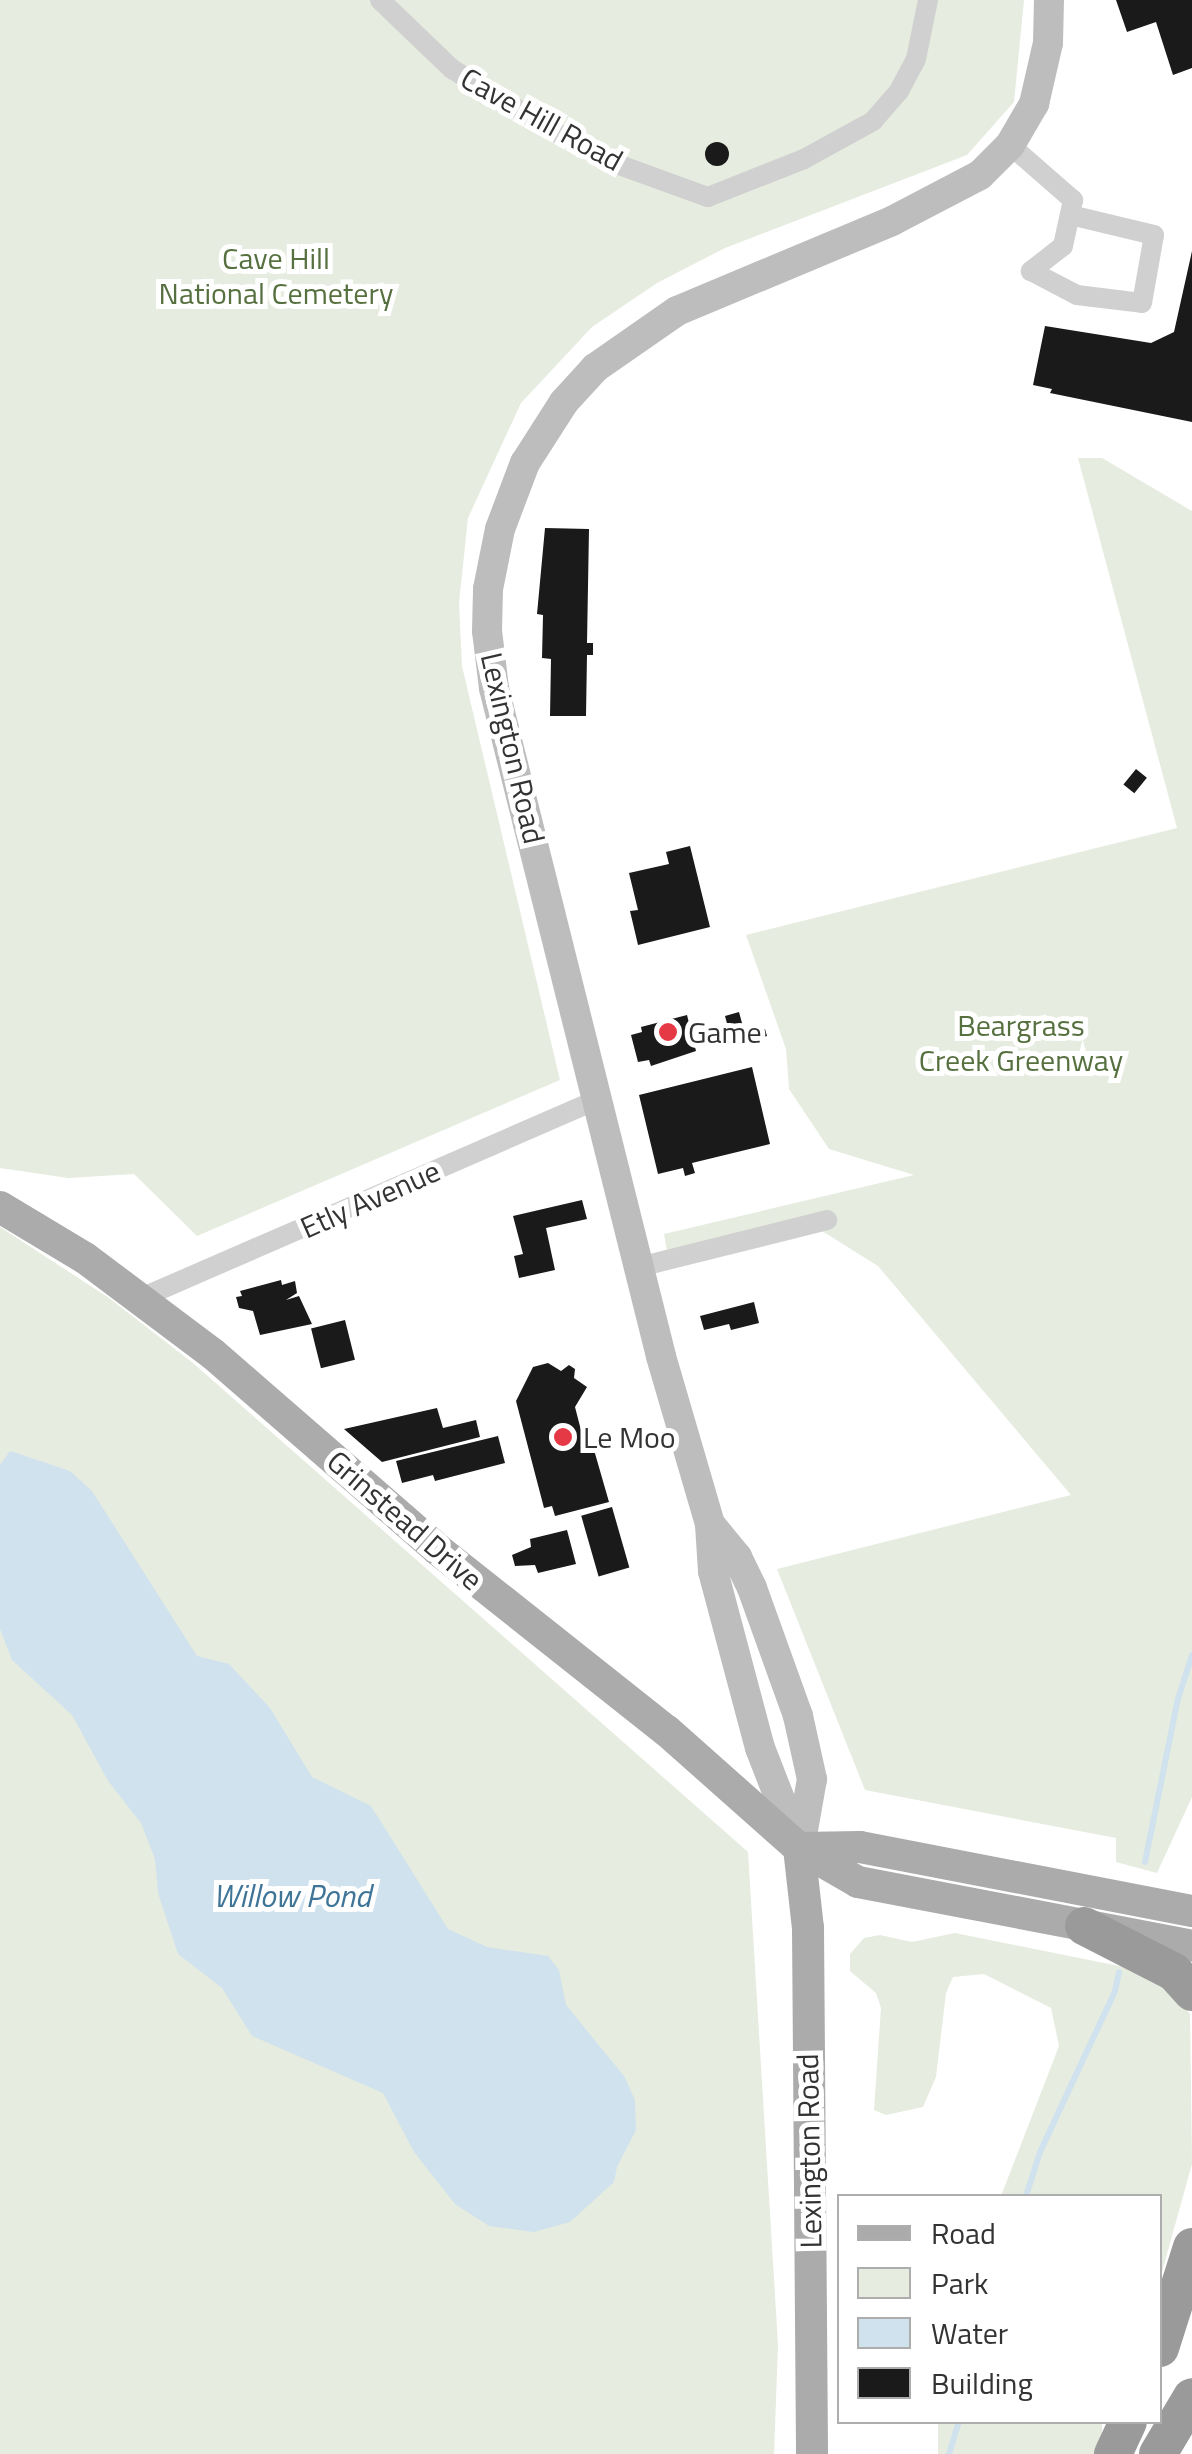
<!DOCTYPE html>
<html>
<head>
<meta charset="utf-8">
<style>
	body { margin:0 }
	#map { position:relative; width:1192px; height:2454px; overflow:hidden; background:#fff; font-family:"Titillium Web",sans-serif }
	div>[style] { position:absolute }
	.green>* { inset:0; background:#e6ecdf; transform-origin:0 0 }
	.water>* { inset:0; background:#cfe2ee }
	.stream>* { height:6px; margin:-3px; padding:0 3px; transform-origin:3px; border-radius:3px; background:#cfe2ee }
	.building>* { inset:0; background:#1a1a1a; transform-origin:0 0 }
	.round { border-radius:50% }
	.street>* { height:20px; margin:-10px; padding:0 10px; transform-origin:10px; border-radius:10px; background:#d0d0d0 }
	.secondary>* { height:30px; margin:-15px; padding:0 15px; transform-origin:15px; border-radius:15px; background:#bdbdbd }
	.primary>* { height:32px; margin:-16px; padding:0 16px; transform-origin:16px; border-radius:16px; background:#ababab }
	.highway>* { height:38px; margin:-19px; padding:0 19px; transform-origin:19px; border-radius:19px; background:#9a9a9a }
	.dots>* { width:28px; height:28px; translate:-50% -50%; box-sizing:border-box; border:5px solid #fff; border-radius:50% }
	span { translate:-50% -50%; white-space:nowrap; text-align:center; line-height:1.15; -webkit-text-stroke:10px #fff; paint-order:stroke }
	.street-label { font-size:30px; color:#333 }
	.park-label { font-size:30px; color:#56703f }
	.poi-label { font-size:30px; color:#333 }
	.left { translate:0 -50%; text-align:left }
	.water-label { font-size:32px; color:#3f7597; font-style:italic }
	.legend { position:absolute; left:837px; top:2194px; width:325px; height:230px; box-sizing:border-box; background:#fff; border:2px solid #adadad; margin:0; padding:12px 18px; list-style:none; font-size:30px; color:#333 }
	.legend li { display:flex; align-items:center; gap:20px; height:50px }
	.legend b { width:50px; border:2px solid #adadad }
</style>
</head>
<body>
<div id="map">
	<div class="green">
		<div style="clip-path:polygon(0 0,1024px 0,1014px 102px,967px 155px,725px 248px,657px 283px,592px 327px,521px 403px,468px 518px,459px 603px,462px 666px,560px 1080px,197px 1236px,134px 1174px,68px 1178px,0 1168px)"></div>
		<div style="clip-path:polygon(1078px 458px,1102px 458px,1192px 511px,1192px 1797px,1157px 1873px,1116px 1862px,1116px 1838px,865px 1790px,777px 1569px,1071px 1495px,878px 1266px,822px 1231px,670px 1269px,664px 1234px,914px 1175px,829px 1149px,789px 1089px,786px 1049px,746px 935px,1177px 828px)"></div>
		<div style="clip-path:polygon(0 1227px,109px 1298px,193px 1363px,748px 1852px,778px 2345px,774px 2454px,0 2454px)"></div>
		<div style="clip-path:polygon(955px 1933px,1134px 1969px,1173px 1992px,1190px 2014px,1192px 2164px,1160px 2279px,1160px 2196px,1001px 2196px,1059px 2046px,1051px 2008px,984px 1974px,953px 1977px,946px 1993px,936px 2077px,923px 2107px,886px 2115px,874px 2110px,881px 2008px,876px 1993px,850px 1971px,850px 1954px,864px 1938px,880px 1935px,912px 1942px)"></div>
		<div style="left:938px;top:2422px;width:164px;height:32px"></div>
	</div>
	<div class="water">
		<div style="clip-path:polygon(10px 1451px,70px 1471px,92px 1491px,197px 1656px,229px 1664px,270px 1708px,312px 1777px,371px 1806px,448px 1929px,487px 1947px,548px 1956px,559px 1970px,566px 2005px,624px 2076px,635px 2100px,636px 2130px,617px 2167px,614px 2182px,570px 2222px,534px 2232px,489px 2226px,455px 2204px,414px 2152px,383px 2093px,252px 2036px,222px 1988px,178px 1954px,158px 1893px,155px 1859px,141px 1823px,108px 1781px,72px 1715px,12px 1660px,0 1629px,0 1465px)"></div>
	</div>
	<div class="stream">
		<div style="left:1145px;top:1862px;width:166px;rotate:-78.6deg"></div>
		<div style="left:1178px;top:1699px;width:46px;rotate:-72.3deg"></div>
		<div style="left:1026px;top:2196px;width:46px;rotate:-72.3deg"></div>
		<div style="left:1040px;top:2152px;width:178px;rotate:-65deg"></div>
		<div style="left:1115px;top:1991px;width:19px;rotate:-78deg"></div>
		<div style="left:949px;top:2454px;width:34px;rotate:-73deg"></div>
	</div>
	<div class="building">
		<div style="clip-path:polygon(1116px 0,1192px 0,1192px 68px,1173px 75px,1156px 22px,1127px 32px)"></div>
		<div class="round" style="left:705px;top:142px;width:24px;height:24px"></div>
		<div style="clip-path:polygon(1192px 251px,1192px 422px,1050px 393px,1052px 389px,1033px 385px,1045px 326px,1151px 343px,1174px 332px)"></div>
		<div style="clip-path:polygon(545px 528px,589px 529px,587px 643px,593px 643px,593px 655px,587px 655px,586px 716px,550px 716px,551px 659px,542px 658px,543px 615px,537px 614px)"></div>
		<div style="left:1136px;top:769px;width:14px;height:20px;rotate:39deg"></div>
		<div style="clip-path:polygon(690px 846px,710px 927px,638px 945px,630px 911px,638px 910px,629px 873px,669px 864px,666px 852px)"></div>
		<div style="clip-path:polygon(739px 1012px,745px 1034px,765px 1029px,767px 1036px,733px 1046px,725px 1016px)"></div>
		<div style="clip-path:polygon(687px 1015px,696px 1051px,651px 1066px,649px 1060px,638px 1062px,631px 1035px,642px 1032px,641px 1027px)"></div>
		<div style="clip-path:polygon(752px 1067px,770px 1144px,692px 1163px,695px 1173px,685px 1176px,683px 1168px,658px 1174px,639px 1095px)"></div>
		<div style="clip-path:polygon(582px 1200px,587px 1219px,546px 1228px,555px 1270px,519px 1278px,514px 1256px,523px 1254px,513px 1216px)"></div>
		<div style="clip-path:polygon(281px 1280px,282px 1285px,295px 1281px,297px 1293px,286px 1300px,299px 1296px,312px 1324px,260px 1335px,253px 1311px,239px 1308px,236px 1297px,242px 1296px,240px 1291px)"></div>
		<div style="clip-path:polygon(754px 1302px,759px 1323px,731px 1330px,729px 1324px,704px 1330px,700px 1316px)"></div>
		<div style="left:345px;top:1320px;width:41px;height:35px;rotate:76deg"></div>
		<div style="clip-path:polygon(548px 1363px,561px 1371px,569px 1365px,575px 1369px,574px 1378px,587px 1387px,575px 1407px,583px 1438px,590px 1436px,609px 1502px,555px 1516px,552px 1506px,544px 1508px,516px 1401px,533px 1367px)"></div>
		<div style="clip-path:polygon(437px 1408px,443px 1428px,476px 1420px,480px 1437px,382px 1462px,344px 1429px)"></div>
		<div style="clip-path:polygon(498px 1436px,505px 1463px,435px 1481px,433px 1475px,402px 1483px,396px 1461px)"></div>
		<div style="left:612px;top:1507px;width:63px;height:32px;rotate:74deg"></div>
		<div style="clip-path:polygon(567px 1530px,576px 1564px,538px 1573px,535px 1565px,515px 1566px,512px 1555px,531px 1547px,530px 1539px)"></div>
	</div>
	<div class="street">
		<div style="left:380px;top:0;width:100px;rotate:43.8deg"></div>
		<div style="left:452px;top:69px;width:121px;rotate:31.5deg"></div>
		<div style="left:555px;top:132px;width:67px;rotate:27.7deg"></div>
		<div style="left:614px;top:163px;width:100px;rotate:19.9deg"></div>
		<div style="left:708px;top:197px;width:103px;rotate:-21.6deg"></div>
		<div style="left:804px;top:159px;width:79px;rotate:-28.8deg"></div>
		<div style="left:873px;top:121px;width:40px;rotate:-49deg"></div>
		<div style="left:899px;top:91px;width:36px;rotate:-62deg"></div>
		<div style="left:916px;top:59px;width:60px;rotate:-78.5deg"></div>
		<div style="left:1010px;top:145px;width:84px;rotate:41.1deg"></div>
		<div style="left:1073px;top:200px;width:47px;rotate:102.3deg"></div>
		<div style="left:1063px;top:246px;width:41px;rotate:142deg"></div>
		<div style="left:1031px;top:271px;width:52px;rotate:27.6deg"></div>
		<div style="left:1077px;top:295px;width:65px;rotate:7deg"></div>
		<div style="left:1142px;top:303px;width:69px;rotate:-80deg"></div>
		<div style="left:1154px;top:235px;width:86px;rotate:-166.6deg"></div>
		<div style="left:639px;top:1267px;width:194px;rotate:-14deg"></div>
		<div style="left:141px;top:1298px;width:498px;rotate:-23.5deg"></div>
	</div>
	<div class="secondary">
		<div style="left:710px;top:1524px;width:43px;rotate:50.7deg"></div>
		<div style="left:737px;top:1557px;width:34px;rotate:64deg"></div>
		<div style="left:752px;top:1588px;width:136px;rotate:70.2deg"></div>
		<div style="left:798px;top:1716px;width:65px;rotate:77.5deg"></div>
		<div style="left:812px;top:1779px;width:69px;rotate:100deg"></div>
		<div style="left:799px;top:1848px;width:107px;rotate:-111.3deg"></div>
		<div style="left:760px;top:1748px;width:183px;rotate:-104.9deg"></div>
		<div style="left:713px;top:1571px;width:47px;rotate:-93.7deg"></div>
		<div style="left:710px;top:1524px;width:175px;rotate:-106.3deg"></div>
		<div style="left:661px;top:1356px;width:689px;rotate:-104.04deg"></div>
		<div style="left:494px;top:688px;width:57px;rotate:-97deg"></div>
		<div style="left:487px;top:631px;width:42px;rotate:-88.6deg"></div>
		<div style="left:488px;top:589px;width:61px;rotate:-78.7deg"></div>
		<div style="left:500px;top:529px;width:71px;rotate:-69.3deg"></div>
		<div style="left:525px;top:463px;width:72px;rotate:-57.4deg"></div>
		<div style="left:564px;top:402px;width:46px;rotate:-47.6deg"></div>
		<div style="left:595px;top:368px;width:100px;rotate:-34.8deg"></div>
		<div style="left:677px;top:311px;width:233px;rotate:-22.7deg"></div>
		<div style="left:892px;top:221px;width:99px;rotate:-27.6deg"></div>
		<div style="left:980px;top:175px;width:42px;rotate:-45deg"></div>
		<div style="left:1010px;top:145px;width:48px;rotate:-59.7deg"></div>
		<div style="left:1034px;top:104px;width:63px;rotate:-77.1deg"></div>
		<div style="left:1048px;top:43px;width:43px;rotate:-88.7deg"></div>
	</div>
	<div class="primary">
		<div style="left:0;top:1207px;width:99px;rotate:31deg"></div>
		<div style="left:85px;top:1258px;width:160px;rotate:36.9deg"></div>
		<div style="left:213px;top:1354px;width:297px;rotate:41deg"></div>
		<div style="left:437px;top:1549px;width:293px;rotate:38.4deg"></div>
		<div style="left:667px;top:1731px;width:176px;rotate:41.6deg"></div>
		<div style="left:799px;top:1848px;width:68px;rotate:30deg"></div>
		<div style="left:858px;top:1882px;width:340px;rotate:10.8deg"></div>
		<div style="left:799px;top:1848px;width:81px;rotate:83.6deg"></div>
		<div style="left:808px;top:1928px;width:526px;rotate:89.56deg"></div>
		<div style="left:799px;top:1848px;width:61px;rotate:-0.9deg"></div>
		<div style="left:860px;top:1847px;width:338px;rotate:10.9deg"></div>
	</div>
	<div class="highway">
		<div style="left:1084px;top:1926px;width:101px;rotate:27.1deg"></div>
		<div style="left:1174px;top:1972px;width:27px;rotate:48deg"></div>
		<div style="left:1160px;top:2348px;width:106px;rotate:-72.4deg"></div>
		<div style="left:1113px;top:2454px;width:35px;rotate:-65deg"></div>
		<div style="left:1158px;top:2454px;width:66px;rotate:-59.2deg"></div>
	</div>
	<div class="dots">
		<div style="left:668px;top:1032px;background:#e63946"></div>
		<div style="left:563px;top:1437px;background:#e63946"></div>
	</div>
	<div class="street-label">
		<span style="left:542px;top:119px;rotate:29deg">Cave Hill Road</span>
		<span style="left:513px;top:748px;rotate:77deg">Lexington Road</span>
		<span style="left:370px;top:1199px;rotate:-24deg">Etly Avenue</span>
		<span style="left:405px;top:1520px;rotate:41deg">Grinstead Drive</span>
		<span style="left:809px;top:2151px;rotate:-91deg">Lexington Road</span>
	</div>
	<div class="park-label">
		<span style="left:276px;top:275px">Cave Hill<br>National Cemetery</span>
		<span style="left:1021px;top:1042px">Beargrass<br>Creek Greenway</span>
	</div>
	<div class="poi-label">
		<span class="left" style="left:688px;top:1032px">Game</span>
		<span class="left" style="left:583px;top:1437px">Le Moo</span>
	</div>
	<div class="water-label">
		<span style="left:292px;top:1895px">Willow Pond</span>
	</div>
	<ul class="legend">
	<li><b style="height:12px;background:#ababab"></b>Road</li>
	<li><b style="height:28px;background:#e6ecdf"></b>Park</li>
	<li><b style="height:28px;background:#cfe2ee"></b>Water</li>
	<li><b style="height:28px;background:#1a1a1a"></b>Building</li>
	</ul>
</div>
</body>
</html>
